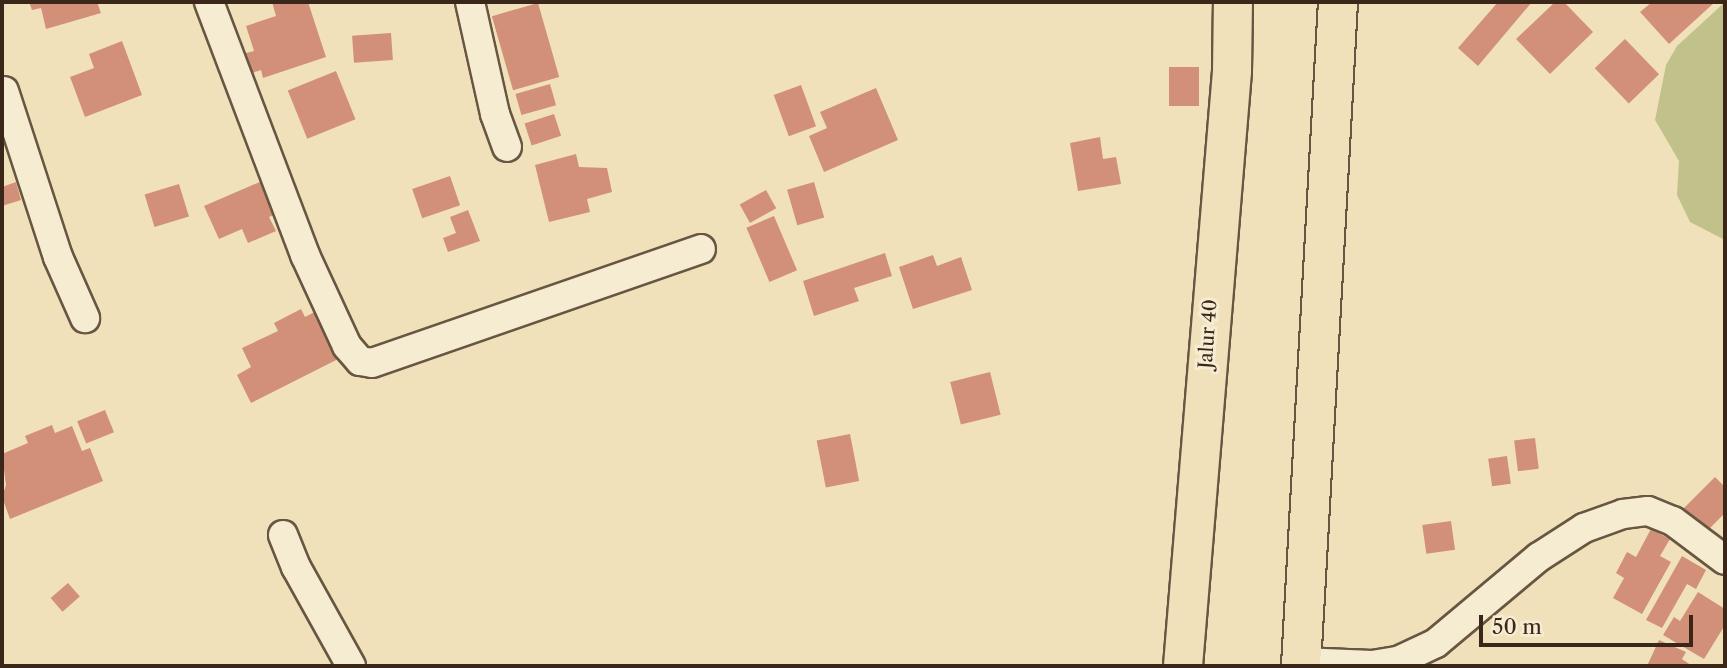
<!DOCTYPE html>
<html>
<head>
<meta charset="utf-8">
<style>
	body { margin:0 }
	#map { position:relative; width:1727px; height:668px; overflow:hidden; background:#f0e1ba; font-family:"Libre Caslon Text",serif }
	div>[style] { position:absolute }
	.green>* { inset:0; background:#c1c18b }
	.building>* { inset:0; background:#d19077; transform-origin:0 0 }
	.roads { filter:drop-shadow(2px 0 #685642) drop-shadow(-2px 0 #685642) drop-shadow(0 2px #685642) drop-shadow(0 -2px #685642) }
	.minor>* { height:28px; margin:-14px; padding:0 14px; transform-origin:14px; border-radius:14px; background:#f5ecd2 }
	.trunk>* { height:38px; margin:-19px; padding:0 19px; transform-origin:19px; border-radius:19px; background:#f0e1ba }
	span { translate:-50% -50%; white-space:nowrap; text-align:center; line-height:1.15; -webkit-text-stroke:6px #f5ecd2; paint-order:stroke }
	.street-label { font-size:19px; color:#3a271a }
	.frame { position:absolute; inset:0; border:4px solid #3a271a; pointer-events:none }
	.scale { position:absolute; left:1479px; top:615px; width:214px; height:32px; box-sizing:border-box; border:4px solid #3a271a; border-top:0; padding-left:9px; font-size:21px; line-height:24px; white-space:nowrap; color:#3a271a; -webkit-text-stroke:5px #f5ecd2; paint-order:stroke }
</style>
</head>
<body>
<div id="map">
	<div class="green">
		<div style="clip-path:polygon(1725px 2px,1725px 240px,1690px 222px,1677px 195px,1679px 161px,1655px 120px,1666px 65px,1677px 46px)"></div>
	</div>
	<div class="building">
		<div style="clip-path:polygon(29px 2px,97px 2px,101px 13px,46px 29px,41px 8px,32px 10px)"></div>
		<div style="clip-path:polygon(272px 2px,308px 2px,326px 57px,263px 78px,261px 70px,249px 74px,242px 54px,254px 51px,246px 26px,276px 16px)"></div>
		<div style="clip-path:polygon(1498px 2px,1532px 2px,1478px 66px,1458px 48px)"></div>
		<div style="clip-path:polygon(1555px 2px,1564px 2px,1593px 32px,1550px 74px,1516px 39px)"></div>
		<div style="clip-path:polygon(1652px 2px,1715px 2px,1669px 44px,1640px 12px)"></div>
		<div style="left:538px;top:3px;width:77px;height:48px;rotate:74deg"></div>
		<div style="left:391px;top:33px;width:27px;height:39px;rotate:86deg"></div>
		<div style="left:1625px;top:39px;width:49px;height:42px;rotate:46deg"></div>
		<div style="clip-path:polygon(122px 41px,142px 95px,85px 117px,70px 77px,94px 68px,89px 54px)"></div>
		<div style="left:1169px;top:67px;width:30px;height:39px"></div>
		<div style="left:336px;top:71px;width:52px;height:52px;rotate:68deg"></div>
		<div style="left:550px;top:84px;width:22px;height:36px;rotate:74deg"></div>
		<div style="left:801px;top:85px;width:44px;height:29px;rotate:70deg"></div>
		<div style="clip-path:polygon(876px 88px,898px 140px,824px 172px,809px 136px,827px 128px,820px 112px)"></div>
		<div style="left:554px;top:114px;width:23px;height:31px;rotate:72deg"></div>
		<div style="clip-path:polygon(1100px 137px,1103px 159px,1116px 157px,1121px 184px,1078px 191px,1070px 143px)"></div>
		<div style="clip-path:polygon(576px 154px,579px 167px,607px 168px,612px 192px,587px 199px,590px 212px,549px 222px,535px 165px)"></div>
		<div style="clip-path:polygon(276px 175px,290px 208px,269px 217px,276px 231px,248px 243px,242px 229px,219px 239px,204px 206px)"></div>
		<div style="left:450px;top:176px;width:31px;height:40px;rotate:71deg"></div>
		<div style="clip-path:polygon(16px 182px,21px 200px,2px 206px,2px 187px)"></div>
		<div style="left:814px;top:182px;width:37px;height:28px;rotate:74deg"></div>
		<div style="left:179px;top:184px;width:34px;height:36px;rotate:73deg"></div>
		<div style="left:766px;top:190px;width:21px;height:30px;rotate:61deg"></div>
		<div style="clip-path:polygon(468px 210px,480px 241px,448px 252px,443px 238px,456px 233px,450px 217px)"></div>
		<div style="left:774px;top:216px;width:59px;height:30px;rotate:67deg"></div>
		<div style="clip-path:polygon(885px 253px,892px 276px,854px 288px,859px 301px,814px 316px,803px 281px)"></div>
		<div style="clip-path:polygon(933px 255px,937px 266px,961px 257px,972px 290px,913px 309px,899px 267px)"></div>
		<div style="clip-path:polygon(324px 307px,354px 351px,251px 403px,237px 375px,251px 367px,242px 348px,278px 331px,274px 323px,301px 309px,305px 317px)"></div>
		<div style="left:990px;top:372px;width:44px;height:41px;rotate:76deg"></div>
		<div style="left:105px;top:410px;width:24px;height:30px;rotate:68deg"></div>
		<div style="clip-path:polygon(52px 425px,55px 433px,72px 426px,82px 451px,90px 448px,103px 481px,10px 519px,2px 497px,6px 485px,2px 454px,28px 443px,25px 436px)"></div>
		<div style="left:850px;top:434px;width:48px;height:34px;rotate:79deg"></div>
		<div style="left:1535px;top:438px;width:31px;height:21px;rotate:83deg"></div>
		<div style="left:1507px;top:456px;width:28px;height:19px;rotate:82deg"></div>
		<div style="clip-path:polygon(1715px 477px,1725px 487px,1725px 513px,1703px 535px,1680px 512px)"></div>
		<div style="left:1451px;top:521px;width:29px;height:29px;rotate:82deg"></div>
		<div style="clip-path:polygon(1651px 529px,1670px 539px,1660px 556px,1671px 562px,1642px 614px,1613px 598px,1624px 578px,1616px 573px,1627px 552px,1636px 557px)"></div>
		<div style="clip-path:polygon(1682px 556px,1706px 570px,1696px 589px,1687px 584px,1662px 628px,1646px 620px)"></div>
		<div style="left:68px;top:583px;width:18px;height:23px;rotate:49deg"></div>
		<div style="clip-path:polygon(1698px 592px,1725px 609px,1725px 625px,1704px 659px,1663px 635px,1674px 617px,1680px 621px)"></div>
		<div style="clip-path:polygon(1659px 640px,1686px 652px,1682px 659px,1692px 666px,1647px 666px)"></div>
	</div>
	<div class="roads">
		<div class="minor">
			<div style="left:209px;top:2px;width:271px;rotate:69.2deg"></div>
			<div style="left:305px;top:255px;width:100px;rotate:65.2deg"></div>
			<div style="left:347px;top:346px;width:20px;rotate:49deg"></div>
			<div style="left:360px;top:361px;width:12px;rotate:9deg"></div>
			<div style="left:372px;top:363px;width:348px;rotate:-19.1deg"></div>
			<div style="left:470px;top:2px;width:115px;rotate:77.4deg"></div>
			<div style="left:495px;top:114px;width:35px;rotate:70deg"></div>
			<div style="left:4px;top:91px;width:175px;rotate:72deg"></div>
			<div style="left:58px;top:257px;width:67px;rotate:66.1deg"></div>
			<div style="left:283px;top:535px;width:35px;rotate:68deg"></div>
			<div style="left:296px;top:567px;width:113px;rotate:60.9deg"></div>
			<div style="left:1301px;top:662px;width:71px;rotate:2.4deg"></div>
			<div style="left:1372px;top:665px;width:26px;rotate:-9deg"></div>
			<div style="left:1398px;top:661px;width:42px;rotate:-25.3deg"></div>
			<div style="left:1436px;top:643px;width:134px;rotate:-39.9deg"></div>
			<div style="left:1539px;top:557px;width:54px;rotate:-32.8deg"></div>
			<div style="left:1584px;top:528px;width:41px;rotate:-19.7deg"></div>
			<div style="left:1623px;top:514px;width:25px;rotate:-7deg"></div>
			<div style="left:1648px;top:511px;width:27px;rotate:22deg"></div>
			<div style="left:1673px;top:521px;width:65px;rotate:36.9deg"></div>
		</div>
		<div class="trunk">
			<div style="left:1183px;top:666px;width:597px;rotate:-85.29deg"></div>
			<div style="left:1232px;top:71px;width:69px;rotate:-89.2deg"></div>
			<div style="left:1301px;top:666px;width:665px;rotate:-86.81deg"></div>
		</div>
	</div>
	<div class="street-label">
		<span style="left:1208px;top:334px;rotate:-86deg">Jalur 40</span>
	</div>
	<div class="frame"></div>
	<div class="scale">50 m</div>
</div>
</body>
</html>
